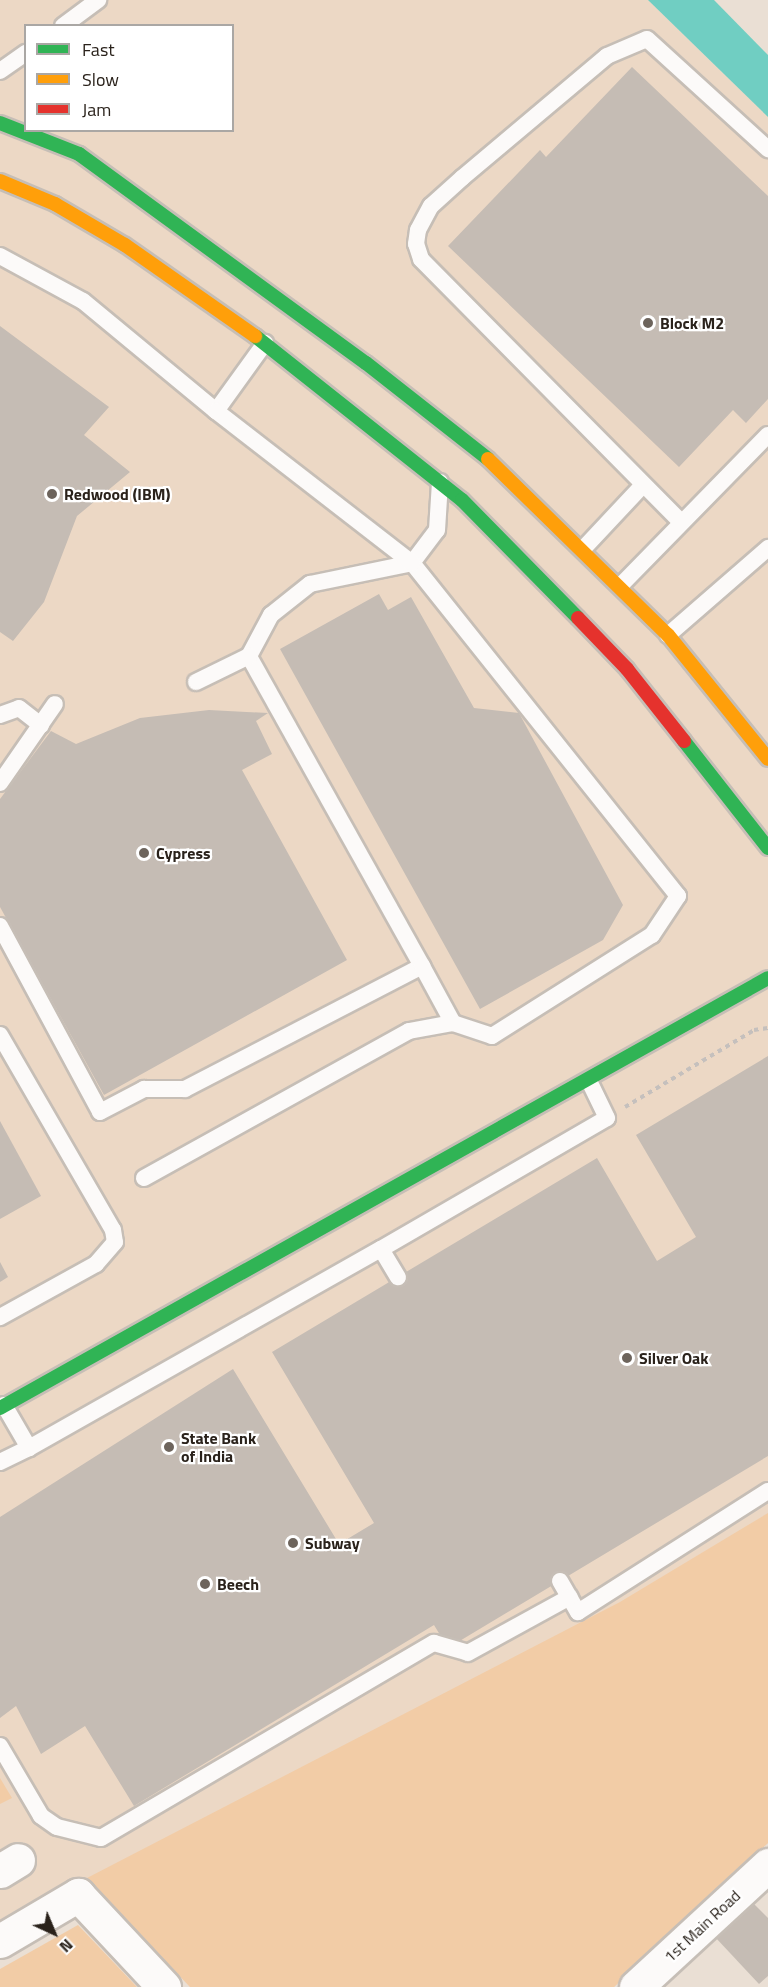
<!DOCTYPE html>
<html>
<head>
<meta charset="utf-8">
<style>
	body { margin:0 }
	#map { position:relative; width:768px; height:1987px; overflow:hidden; background:#eadfd4; font-family:"Titillium Web",sans-serif }
	div>[style] { position:absolute }
	.built>* { inset:0; background:#ecd8c5 }
	.green>* { inset:0; background:#f2cca6 }
	.water>* { inset:0; background:#70cec2 }
	.building>* { inset:0; background:#c5bcb4 }
	.path>* { height:4px; margin-top:-2px; transform-origin:0; background:repeating-linear-gradient(90deg,#c5c0bd 0 4.5px,transparent 0 9px) }
	.roads { filter:drop-shadow(2px 0 #c6beb6) drop-shadow(-2px 0 #c6beb6) drop-shadow(0 2px #c6beb6) drop-shadow(0 -2px #c6beb6) }
	.lane>* { height:16px; margin:-8px; padding:0 8px; transform-origin:8px; border-radius:8px; background:#fcfaf9 }
	.street>* { height:33px; margin:-16.5px; padding:0 16.5px; transform-origin:16.5px; border-radius:16.5px; background:#fcfaf9 }
	.fast>* { height:14px; margin:-7px; padding:0 7px; transform-origin:7px; border-radius:7px; background:#30b455 }
	.slow>* { height:14px; margin:-7px; padding:0 7px; transform-origin:7px; border-radius:7px; background:#ff9f0a }
	.jam>* { height:14px; margin:-7px; padding:0 7px; transform-origin:7px; border-radius:7px; background:#e5322d }
	.dots>* { width:16px; height:16px; translate:-50% -50%; box-sizing:border-box; border:3px solid #fff; border-radius:50% }
	span { translate:-50% -50%; white-space:nowrap; text-align:center; line-height:1.15; -webkit-text-stroke:4.5px #fff; paint-order:stroke }
	.poi-label { font-size:16px; color:#2a221b; font-weight:700 }
	.left { translate:0 -50%; text-align:left }
	.street-label { font-size:16px; color:#2a221b }
	.legend { position:absolute; left:24px; top:24px; width:210px; height:108px; box-sizing:border-box; background:#fff; border:2px solid #aaa7a4; margin:0; padding:8px 10px; list-style:none; font-size:18px; color:#2a221b }
	.legend li { display:flex; align-items:center; gap:12px; height:30px }
	.legend b { width:30px; border:2px solid #aaa7a4 }
	.north { position:absolute; left:24px; top:1903px; width:60px; height:60px; -webkit-text-stroke:4px #fff; paint-order:stroke; rotate:136deg; font-size:16px; font-weight:700; line-height:24px; text-align:center; color:#2a221b }
	.north::after { content:''; display:block; margin:auto; width:21px; height:27px; background:#2a221b; clip-path:polygon(50% 0,100% 100%,50% 72%,0 100%) }
</style>
</head>
<body>
<div id="map">
	<div class="built">
		<div style="clip-path:polygon(evenodd,0 0,648px 0,768px 117px,768px 1843px,614px 1987px,190px 1987px,87px 1878px,0 1930px,0 0,26px 26px,232px 26px,232px 130px,26px 130px,26px 26px)"></div>
	</div>
	<div class="green">
		<div style="clip-path:polygon(768px 1513px,768px 1843px,614px 1987px,190px 1987px,87px 1878px,620px 1602px)"></div>
		<div style="clip-path:polygon(0 1778px,12px 1798px,0 1804px)"></div>
		<div style="clip-path:polygon(78px 1925px,137px 1987px,0 1987px,0 1969px)"></div>
	</div>
	<div class="water">
		<div style="clip-path:polygon(648px 0,714px 0,768px 55px,768px 117px)"></div>
	</div>
	<div class="building">
		<div style="clip-path:polygon(632px 67px,768px 196px,768px 399px,746px 423px,733px 410px,679px 467px,448px 246px,540px 150px,546px 157px)"></div>
		<div style="clip-path:polygon(0 326px,109px 407px,84px 435px,130px 472px,77px 516px,44px 602px,13px 641px,0 632px)"></div>
		<div style="clip-path:polygon(379px 594px,388px 610px,411px 597px,474px 708px,519px 713px,623px 905px,603px 940px,480px 1009px,280px 649px)"></div>
		<div style="clip-path:polygon(209px 710px,268px 713px,256px 721px,272px 754px,242px 770px,347px 960px,104px 1095px,0 907px,0 799px,51px 731px,76px 744px,140px 718px)"></div>
		<div style="clip-path:polygon(768px 1056px,768px 1456px,448px 1648px,434px 1625px,134px 1806px,85px 1726px,41px 1754px,16px 1706px,0 1718px,0 1517px,233px 1369px,339px 1544px,374px 1523px,272px 1352px,597px 1158px,657px 1261px,696px 1237px,636px 1135px)"></div>
		<div style="clip-path:polygon(0 1121px,41px 1196px,0 1219px)"></div>
		<div style="clip-path:polygon(0 1262px,8px 1277px,0 1282px)"></div>
		<div style="clip-path:polygon(752px 1902px,768px 1918px,768px 1976px,759px 1984px,715px 1937px)"></div>
	</div>
	<div class="path">
		<div style="left:625px;top:1107px;width:150px;rotate:-30.8deg"></div>
		<div style="left:754px;top:1030px;width:14px;rotate:-8deg"></div>
	</div>
	<div class="roads">
		<div class="lane">
			<div style="left:63px;top:26px;width:44px;rotate:-36.6deg"></div>
			<div style="left:0;top:71px;width:32px;rotate:-35deg"></div>
			<div style="left:0;top:256px;width:94px;rotate:28.5deg"></div>
			<div style="left:83px;top:301px;width:173px;rotate:39.6deg"></div>
			<div style="left:216px;top:411px;width:84px;rotate:-54.2deg"></div>
			<div style="left:680px;top:521px;width:368px;rotate:-134.7deg"></div>
			<div style="left:421px;top:259px;width:16px;rotate:-108deg"></div>
			<div style="left:416px;top:244px;width:14px;rotate:-82deg"></div>
			<div style="left:418px;top:230px;width:27px;rotate:-62deg"></div>
			<div style="left:431px;top:206px;width:42px;rotate:-42.1deg"></div>
			<div style="left:462px;top:178px;width:189px;rotate:-40.1deg"></div>
			<div style="left:607px;top:56px;width:43px;rotate:-23deg"></div>
			<div style="left:647px;top:39px;width:164px;rotate:42.3deg"></div>
			<div style="left:583px;top:549px;width:86px;rotate:-46.9deg"></div>
			<div style="left:621px;top:585px;width:210px;rotate:-45.6deg"></div>
			<div style="left:668px;top:635px;width:133px;rotate:-41deg"></div>
			<div style="left:249px;top:656px;width:47px;rotate:-61.8deg"></div>
			<div style="left:271px;top:615px;width:50px;rotate:-38.5deg"></div>
			<div style="left:310px;top:584px;width:104px;rotate:-11.6deg"></div>
			<div style="left:412px;top:563px;width:41px;rotate:-52.9deg"></div>
			<div style="left:437px;top:530px;width:48px;rotate:-86.4deg"></div>
			<div style="left:0;top:715px;width:20px;rotate:-20deg"></div>
			<div style="left:19px;top:708px;width:28px;rotate:38deg"></div>
			<div style="left:0;top:783px;width:96px;rotate:-55.2deg"></div>
			<div style="left:0;top:926px;width:211px;rotate:61.7deg"></div>
			<div style="left:100px;top:1112px;width:50px;rotate:-27.6deg"></div>
			<div style="left:144px;top:1089px;width:41px"></div>
			<div style="left:185px;top:1089px;width:267px;rotate:-27.4deg"></div>
			<div style="left:422px;top:966px;width:355px;rotate:-119.2deg"></div>
			<div style="left:249px;top:656px;width:59px;rotate:153.9deg"></div>
			<div style="left:422px;top:966px;width:65px;rotate:61.5deg"></div>
			<div style="left:0;top:1035px;width:225px;rotate:59.9deg"></div>
			<div style="left:113px;top:1230px;width:12px;rotate:81deg"></div>
			<div style="left:115px;top:1242px;width:29px;rotate:131deg"></div>
			<div style="left:96px;top:1264px;width:110px;rotate:151.1deg"></div>
			<div style="left:144px;top:1178px;width:303px;rotate:-29deg"></div>
			<div style="left:409px;top:1031px;width:45px;rotate:-10.3deg"></div>
			<div style="left:453px;top:1023px;width:41px;rotate:18.4deg"></div>
			<div style="left:492px;top:1036px;width:189px;rotate:-32.3deg"></div>
			<div style="left:652px;top:935px;width:47px;rotate:-56.3deg"></div>
			<div style="left:678px;top:896px;width:426px;rotate:-128.6deg"></div>
			<div style="left:412px;top:563px;width:248px;rotate:-142.2deg"></div>
			<div style="left:381px;top:1249px;width:261px;rotate:-30.1deg"></div>
			<div style="left:607px;top:1118px;width:41px;rotate:-115.9deg"></div>
			<div style="left:4px;top:1405px;width:50px;rotate:59.8deg"></div>
			<div style="left:29px;top:1448px;width:404px;rotate:-29.5deg"></div>
			<div style="left:381px;top:1249px;width:33px;rotate:59deg"></div>
			<div style="left:0;top:1462px;width:32px;rotate:-26deg"></div>
			<div style="left:560px;top:1581px;width:36px;rotate:60deg"></div>
			<div style="left:578px;top:1612px;width:225px;rotate:-32.5deg"></div>
			<div style="left:0;top:1746px;width:81px;rotate:59.6deg"></div>
			<div style="left:41px;top:1816px;width:19px;rotate:35deg"></div>
			<div style="left:57px;top:1827px;width:45px;rotate:14deg"></div>
			<div style="left:101px;top:1838px;width:386px;rotate:-30.4deg"></div>
			<div style="left:434px;top:1643px;width:35px;rotate:16deg"></div>
			<div style="left:468px;top:1653px;width:116px;rotate:-28.8deg"></div>
		</div>
		<div class="street">
			<div style="left:0;top:1871px;width:21px;rotate:-31deg"></div>
			<div style="left:0;top:1941px;width:91px;rotate:-30.5deg"></div>
			<div style="left:78px;top:1895px;width:126px;rotate:46.9deg"></div>
			<div style="left:636px;top:1987px;width:180px;rotate:-42.7deg"></div>
		</div>
		<div class="fast">
			<div style="left:0;top:123px;width:85px;rotate:21.4deg"></div>
			<div style="left:79px;top:154px;width:355px;rotate:36.1deg"></div>
			<div style="left:366px;top:363px;width:155px;rotate:38.2deg"></div>
			<div style="left:255px;top:336px;width:264px;rotate:38.4deg"></div>
			<div style="left:462px;top:500px;width:165px;rotate:45.5deg"></div>
			<div style="left:684px;top:741px;width:136px;rotate:51.9deg"></div>
			<div style="left:0;top:1408px;width:880px;rotate:-29.24deg"></div>
		</div>
		<div class="slow">
			<div style="left:0;top:181px;width:60px;rotate:22.7deg"></div>
			<div style="left:55px;top:204px;width:81px;rotate:30.4deg"></div>
			<div style="left:125px;top:245px;width:159px;rotate:35deg"></div>
			<div style="left:488px;top:459px;width:252px;rotate:44.4deg"></div>
			<div style="left:668px;top:635px;width:159px;rotate:51.1deg"></div>
		</div>
		<div class="jam">
			<div style="left:578px;top:618px;width:71px;rotate:46.1deg"></div>
			<div style="left:627px;top:669px;width:92px;rotate:51.6deg"></div>
		</div>
	</div>
	<div class="dots">
		<div style="left:648px;top:323px;background:#6d645c"></div>
		<div style="left:52px;top:494px;background:#6d645c"></div>
		<div style="left:144px;top:853px;background:#6d645c"></div>
		<div style="left:627px;top:1358px;background:#6d645c"></div>
		<div style="left:169px;top:1447px;background:#6d645c"></div>
		<div style="left:293px;top:1543px;background:#6d645c"></div>
		<div style="left:205px;top:1584px;background:#6d645c"></div>
	</div>
	<div class="poi-label">
		<span class="left" style="left:660px;top:323px">Block M2</span>
		<span class="left" style="left:64px;top:494px">Redwood (IBM)</span>
		<span class="left" style="left:156px;top:853px">Cypress</span>
		<span class="left" style="left:639px;top:1358px">Silver Oak</span>
		<span class="left" style="left:181px;top:1447px">State Bank<br>of India</span>
		<span class="left" style="left:305px;top:1543px">Subway</span>
		<span class="left" style="left:217px;top:1584px">Beech</span>
	</div>
	<div class="street-label">
		<span style="left:702px;top:1926px;rotate:-43deg">1st Main Road</span>
	</div>
	<ul class="legend">
	<li><b style="height:8px;background:#30b455"></b>Fast</li>
	<li><b style="height:8px;background:#ff9f0a"></b>Slow</li>
	<li><b style="height:8px;background:#e5322d"></b>Jam</li>
	</ul>
	<div class="north">N</div>
</div>
</body>
</html>
